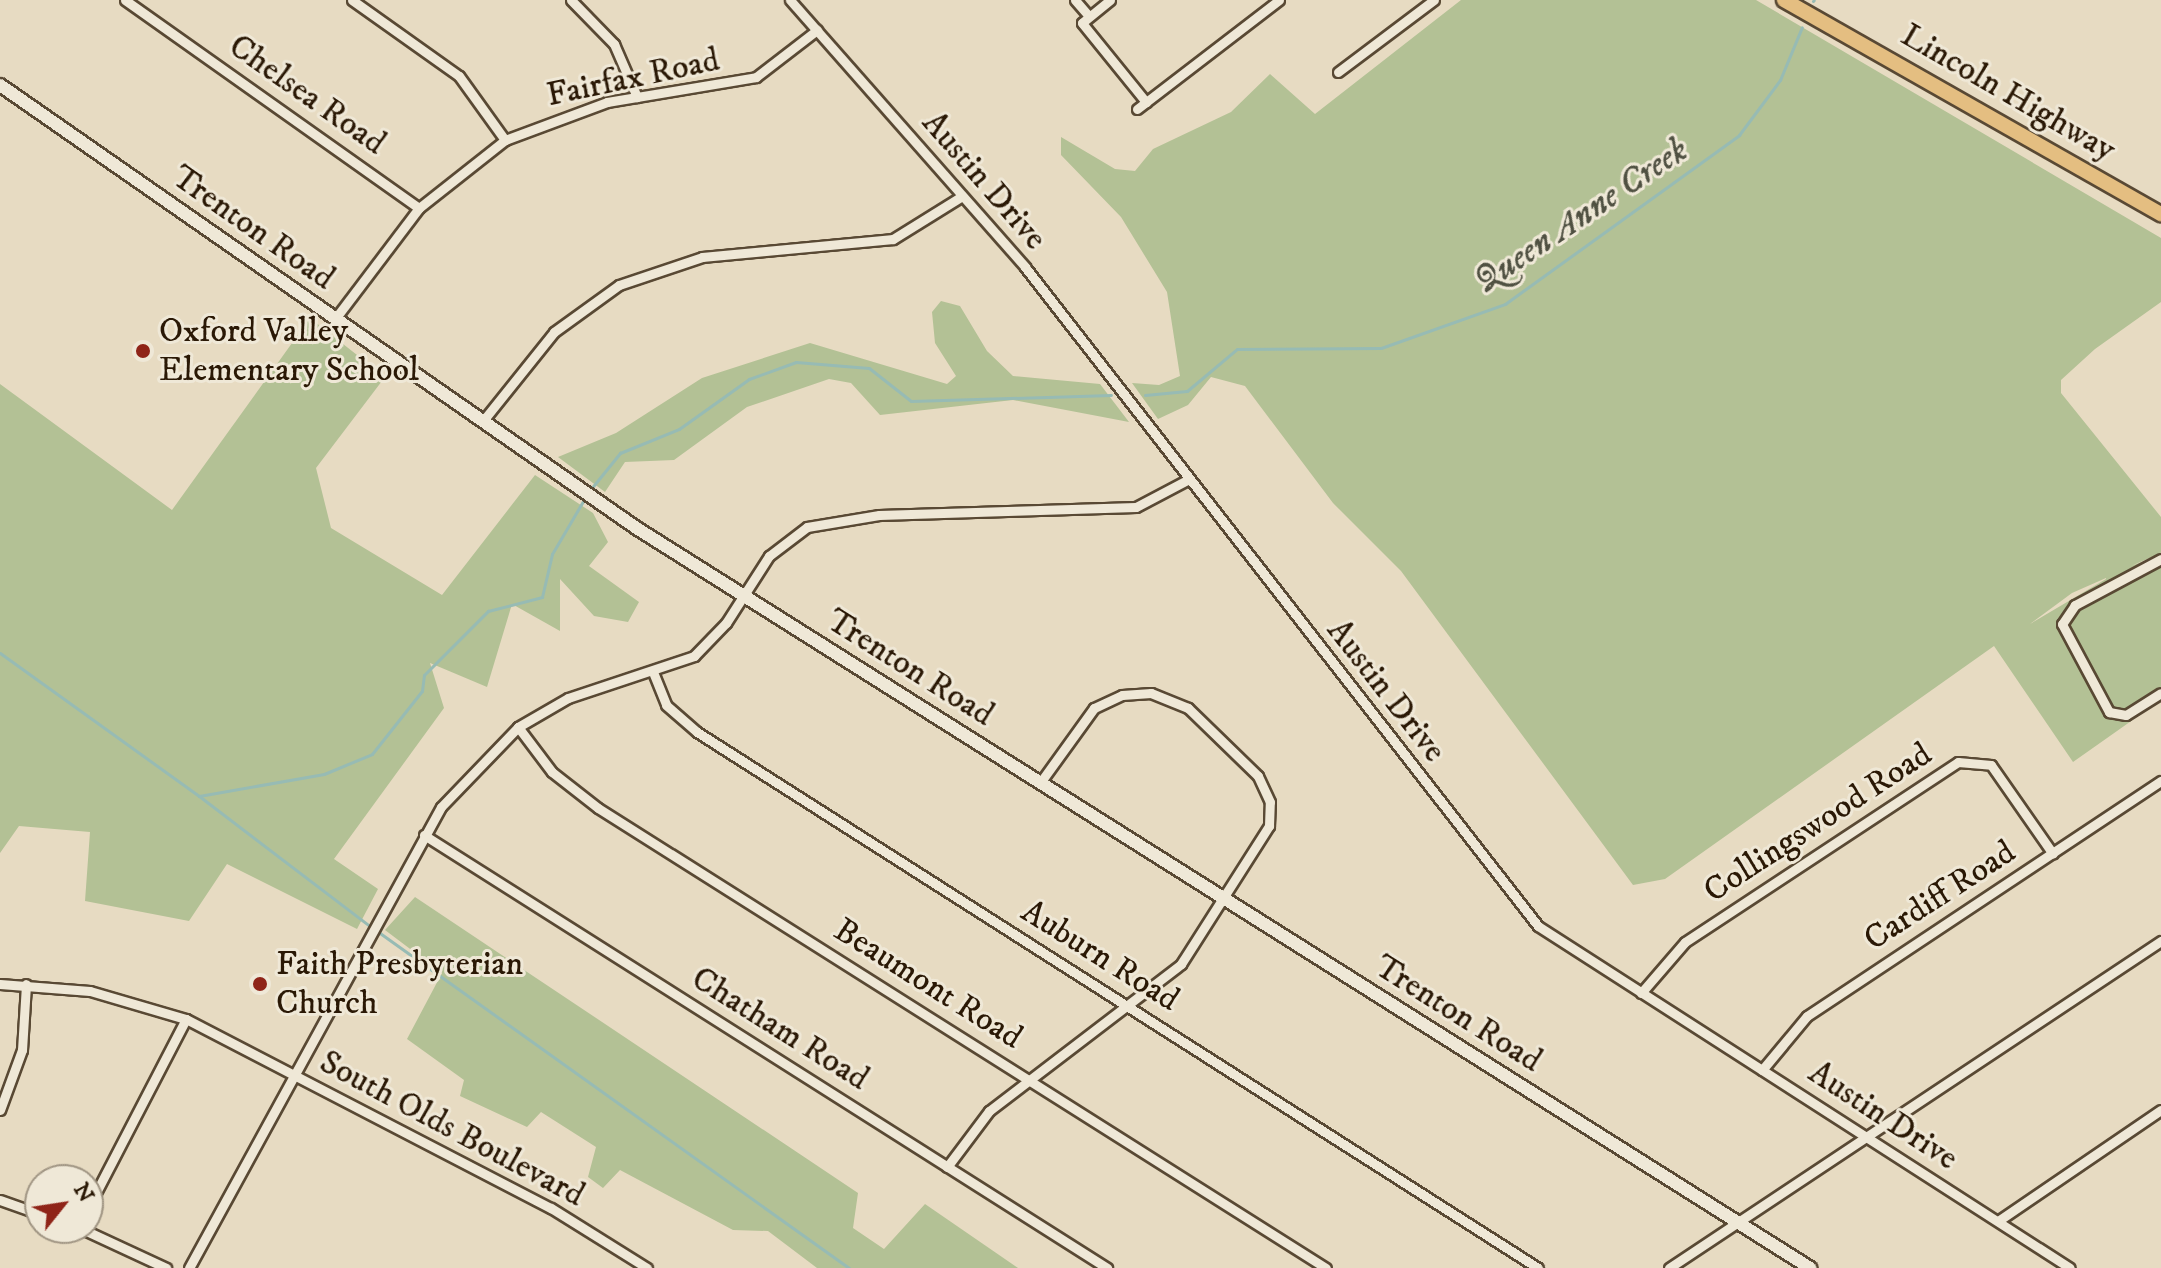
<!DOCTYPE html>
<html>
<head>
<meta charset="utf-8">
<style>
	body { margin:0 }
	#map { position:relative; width:2161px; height:1268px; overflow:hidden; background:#e7dbc2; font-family:"IM FELL DW Pica",serif }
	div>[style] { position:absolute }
	.green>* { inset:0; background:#b3c195 }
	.stream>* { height:3px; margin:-1.5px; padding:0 1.5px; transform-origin:1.5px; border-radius:1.5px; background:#97bbb4 }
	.roads { filter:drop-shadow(2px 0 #594934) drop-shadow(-2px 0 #594934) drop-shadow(0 2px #594934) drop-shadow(0 -2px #594934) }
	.street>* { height:9px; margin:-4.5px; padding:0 4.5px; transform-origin:4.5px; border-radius:4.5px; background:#efe8d7 }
	.secondary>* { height:12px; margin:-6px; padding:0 6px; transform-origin:6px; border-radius:6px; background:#efe8d7 }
	.primary>* { height:14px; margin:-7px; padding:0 7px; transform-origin:7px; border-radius:7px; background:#e4be81 }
	.dots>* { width:22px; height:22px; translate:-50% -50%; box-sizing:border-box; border:4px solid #efe8d7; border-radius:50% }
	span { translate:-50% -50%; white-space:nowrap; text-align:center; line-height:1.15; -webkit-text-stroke:6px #efe8d7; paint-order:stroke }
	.street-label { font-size:34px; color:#2a1805 }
	.poi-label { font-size:34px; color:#2a1805 }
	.left { translate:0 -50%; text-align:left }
	.water-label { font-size:36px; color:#505142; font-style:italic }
	.north { position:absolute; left:24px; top:1164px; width:80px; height:80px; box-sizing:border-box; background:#efe8d7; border:2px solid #a09583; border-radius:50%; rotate:60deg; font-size:22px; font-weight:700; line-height:32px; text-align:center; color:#2a1805 }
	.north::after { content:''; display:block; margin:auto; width:28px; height:36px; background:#8f2418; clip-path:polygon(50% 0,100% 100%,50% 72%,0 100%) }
</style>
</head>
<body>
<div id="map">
	<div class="green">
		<div style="clip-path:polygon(evenodd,1461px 0,1756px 0,2161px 238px,2161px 302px,2095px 349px,2061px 380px,2061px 393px,2161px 517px,2161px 553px,2131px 566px,2161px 555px,2161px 700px,2073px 762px,1994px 646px,1665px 879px,1633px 885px,1401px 571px,1333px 503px,1245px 386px,1211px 377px,1188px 405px,1158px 419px,1132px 383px,1159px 385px,1180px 376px,1167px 292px,1121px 217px,1061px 155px,1061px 137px,1115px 169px,1135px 171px,1153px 149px,1231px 112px,1270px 74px,1315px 114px,1461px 0,2106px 578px,2106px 579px,2030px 624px,2072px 593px,2106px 578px)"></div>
		<div style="clip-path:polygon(941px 301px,960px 306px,987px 351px,1013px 376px,1100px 384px,1129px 422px,1013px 400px,880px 415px,851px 383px,829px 379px,747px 407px,674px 460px,625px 462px,605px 492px,558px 457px,616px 433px,702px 378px,810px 343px,947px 384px,956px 376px,935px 343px,932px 312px)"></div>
		<div style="clip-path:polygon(310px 318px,385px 377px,316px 468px,331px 528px,442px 595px,535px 475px,593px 513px,608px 542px,589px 566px,639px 602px,628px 622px,594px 616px,560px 579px,560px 631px,512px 604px,487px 687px,430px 663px,444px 708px,334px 859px,378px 889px,357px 929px,227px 864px,189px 921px,85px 901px,90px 832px,19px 826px,0 853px,0 384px,172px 510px)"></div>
		<div style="clip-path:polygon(415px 897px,858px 1193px,853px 1228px,884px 1249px,925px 1204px,1018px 1268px,817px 1268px,768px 1231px,733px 1230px,620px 1170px,603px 1188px,588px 1177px,596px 1147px,541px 1112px,527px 1127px,460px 1096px,464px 1080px,407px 1039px,442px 973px,385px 930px)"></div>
	</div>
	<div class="stream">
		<div style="left:1813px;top:1px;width:1px;rotate:-45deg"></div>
		<div style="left:1145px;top:395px;width:42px;rotate:-5.4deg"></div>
		<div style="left:1187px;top:391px;width:65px;rotate:-40deg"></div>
		<div style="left:1237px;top:349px;width:144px;rotate:-0.4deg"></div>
		<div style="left:1381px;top:348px;width:132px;rotate:-19.5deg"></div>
		<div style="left:1505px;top:304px;width:289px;rotate:-35.8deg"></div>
		<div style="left:1739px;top:135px;width:69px;rotate:-53.3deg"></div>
		<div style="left:1780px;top:80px;width:57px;rotate:-67.5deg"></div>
		<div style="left:590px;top:490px;width:48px;rotate:-51deg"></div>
		<div style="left:620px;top:453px;width:64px;rotate:-22.1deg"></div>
		<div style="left:679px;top:429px;width:86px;rotate:-35.5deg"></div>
		<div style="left:749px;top:379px;width:50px;rotate:-19.9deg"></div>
		<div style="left:796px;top:362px;width:73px;rotate:4.7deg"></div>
		<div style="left:869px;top:368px;width:53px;rotate:38.2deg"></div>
		<div style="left:911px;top:401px;width:200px;rotate:-1.7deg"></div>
		<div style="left:0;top:653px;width:245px;rotate:35.7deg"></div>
		<div style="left:199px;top:796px;width:127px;rotate:-10deg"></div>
		<div style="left:324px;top:774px;width:52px;rotate:-22.6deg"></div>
		<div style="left:372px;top:754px;width:80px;rotate:-51.6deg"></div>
		<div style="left:422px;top:691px;width:16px;rotate:-83deg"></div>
		<div style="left:424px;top:675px;width:91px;rotate:-45deg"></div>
		<div style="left:488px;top:611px;width:56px;rotate:-14.5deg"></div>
		<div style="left:542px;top:597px;width:44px;rotate:-76.9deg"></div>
		<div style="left:552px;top:554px;width:67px;rotate:-59.6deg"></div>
		<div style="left:199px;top:796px;width:216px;rotate:37.3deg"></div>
		<div style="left:377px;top:931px;width:580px;rotate:35.53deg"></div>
	</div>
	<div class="roads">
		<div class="street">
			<div style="left:125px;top:0;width:360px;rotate:35.3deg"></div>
			<div style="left:352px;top:0;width:131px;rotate:35.4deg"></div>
			<div style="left:459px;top:76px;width:79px;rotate:54.3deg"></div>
			<div style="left:571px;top:0;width:62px;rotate:45.7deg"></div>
			<div style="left:614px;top:44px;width:58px;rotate:66.5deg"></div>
			<div style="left:790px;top:0;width:356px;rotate:48.6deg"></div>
			<div style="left:1025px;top:267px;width:835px;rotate:52.1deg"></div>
			<div style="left:1538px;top:926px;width:632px;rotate:32.74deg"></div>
			<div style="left:1075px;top:0;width:21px;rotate:49deg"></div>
			<div style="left:1110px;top:0;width:36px;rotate:141deg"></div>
			<div style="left:1082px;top:23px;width:102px;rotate:51deg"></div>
			<div style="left:1338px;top:72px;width:120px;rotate:-36.9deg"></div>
			<div style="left:1137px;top:109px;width:179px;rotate:-37.5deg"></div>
			<div style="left:335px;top:319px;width:139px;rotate:-52.9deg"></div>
			<div style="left:419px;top:208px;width:110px;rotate:-38.3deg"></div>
			<div style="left:505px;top:140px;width:109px;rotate:-20.4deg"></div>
			<div style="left:607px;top:102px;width:151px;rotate:-9.5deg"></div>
			<div style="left:756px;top:77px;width:77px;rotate:-37.6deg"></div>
			<div style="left:482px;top:422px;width:115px;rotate:-51.3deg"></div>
			<div style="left:554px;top:332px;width:80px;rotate:-35.9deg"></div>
			<div style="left:619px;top:285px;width:88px;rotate:-18.6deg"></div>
			<div style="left:702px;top:257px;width:192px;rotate:-5.4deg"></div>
			<div style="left:893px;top:239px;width:81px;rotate:-31.9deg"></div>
			<div style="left:2161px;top:559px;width:98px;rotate:151.9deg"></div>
			<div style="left:2075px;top:605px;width:23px;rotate:124deg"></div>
			<div style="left:2062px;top:624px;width:100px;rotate:61.9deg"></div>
			<div style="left:2109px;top:712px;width:17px;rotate:10deg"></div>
			<div style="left:2126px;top:715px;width:41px;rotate:-32.2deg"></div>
			<div style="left:653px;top:672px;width:35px;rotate:68deg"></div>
			<div style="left:666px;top:705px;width:41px;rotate:41.1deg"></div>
			<div style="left:697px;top:732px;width:997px;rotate:32.51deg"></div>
			<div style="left:518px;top:727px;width:56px;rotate:52.9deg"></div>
			<div style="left:552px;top:772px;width:58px;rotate:38deg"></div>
			<div style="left:598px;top:808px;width:861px;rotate:32.29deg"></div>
			<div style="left:424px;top:835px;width:809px;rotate:32.37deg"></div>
			<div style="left:0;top:984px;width:90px;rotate:4.4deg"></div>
			<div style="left:90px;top:991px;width:100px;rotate:16.3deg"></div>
			<div style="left:186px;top:1019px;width:411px;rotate:27.4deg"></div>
			<div style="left:551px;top:1208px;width:113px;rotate:32deg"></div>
			<div style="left:1641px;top:993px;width:67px;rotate:-49.2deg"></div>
			<div style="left:1685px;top:942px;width:327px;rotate:-33.4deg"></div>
			<div style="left:1958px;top:762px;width:33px;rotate:5deg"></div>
			<div style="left:1991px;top:765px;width:108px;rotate:55.1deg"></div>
			<div style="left:1762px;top:1070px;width:70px;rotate:-50.2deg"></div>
			<div style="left:1807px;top:1016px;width:425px;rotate:-33.6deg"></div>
			<div style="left:0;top:1110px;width:64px;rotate:-69.9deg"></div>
			<div style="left:22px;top:1050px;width:66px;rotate:-86.5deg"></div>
			<div style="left:947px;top:1167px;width:70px;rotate:-53.1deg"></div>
			<div style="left:989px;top:1111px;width:242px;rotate:-37.4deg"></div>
			<div style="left:1181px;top:964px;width:164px;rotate:-57.5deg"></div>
			<div style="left:1269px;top:826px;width:24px;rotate:-88deg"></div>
			<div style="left:1270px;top:802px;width:29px;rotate:-115deg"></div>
			<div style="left:1258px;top:776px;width:98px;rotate:-135.8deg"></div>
			<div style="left:1188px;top:708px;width:40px;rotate:-158deg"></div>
			<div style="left:1151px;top:693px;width:29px;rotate:176deg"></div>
			<div style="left:1122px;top:695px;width:31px;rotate:155deg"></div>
			<div style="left:1094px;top:708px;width:92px;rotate:125.8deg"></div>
			<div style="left:0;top:1200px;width:42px;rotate:19.3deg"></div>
			<div style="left:88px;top:1208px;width:213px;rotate:-62.6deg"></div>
			<div style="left:1998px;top:1221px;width:197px;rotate:-34.3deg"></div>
			<div style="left:80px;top:1228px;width:95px;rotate:24.9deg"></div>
			<div style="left:189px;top:1268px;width:525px;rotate:-61.34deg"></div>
			<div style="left:441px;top:807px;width:111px;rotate:-46.1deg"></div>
			<div style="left:518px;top:727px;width:58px;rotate:-30.1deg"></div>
			<div style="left:568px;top:698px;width:133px;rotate:-18.4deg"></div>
			<div style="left:694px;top:656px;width:46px;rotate:-45.9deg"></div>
			<div style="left:726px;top:623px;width:80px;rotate:-57.3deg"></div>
			<div style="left:769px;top:556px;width:48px;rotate:-37.3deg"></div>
			<div style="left:807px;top:527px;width:73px;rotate:-9.5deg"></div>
			<div style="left:879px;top:515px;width:257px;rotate:-1.8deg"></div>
			<div style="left:1136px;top:507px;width:60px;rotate:-27.8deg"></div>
			<div style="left:1669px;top:1268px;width:591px;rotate:-33.61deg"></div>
		</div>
		<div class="secondary">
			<div style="left:0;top:85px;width:777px;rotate:34.84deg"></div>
			<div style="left:638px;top:529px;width:1386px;rotate:32.23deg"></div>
		</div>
		<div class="primary">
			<div style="left:1784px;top:0;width:434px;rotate:29.6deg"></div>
		</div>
	</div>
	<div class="dots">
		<div style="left:143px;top:351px;background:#8f2418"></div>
		<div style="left:260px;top:984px;background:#8f2418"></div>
	</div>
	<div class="street-label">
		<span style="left:633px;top:78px;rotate:-12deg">Fairfax Road</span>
		<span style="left:2008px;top:93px;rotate:30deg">Lincoln Highway</span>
		<span style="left:307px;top:95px;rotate:35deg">Chelsea Road</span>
		<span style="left:984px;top:181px;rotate:49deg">Austin Drive</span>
		<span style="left:253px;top:228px;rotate:35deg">Trenton Road</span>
		<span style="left:910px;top:668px;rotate:32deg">Trenton Road</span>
		<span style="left:1386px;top:691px;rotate:52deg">Austin Drive</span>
		<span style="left:1818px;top:823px;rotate:-33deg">Collingswood Road</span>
		<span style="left:1940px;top:896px;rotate:-33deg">Cardiff Road</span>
		<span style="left:1100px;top:956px;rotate:32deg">Auburn Road</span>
		<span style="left:928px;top:984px;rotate:32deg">Beaumont Road</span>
		<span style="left:1458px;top:1014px;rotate:32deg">Trenton Road</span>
		<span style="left:780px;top:1029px;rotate:32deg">Chatham Road</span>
		<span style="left:1883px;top:1116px;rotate:33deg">Austin Drive</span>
		<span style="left:452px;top:1129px;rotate:28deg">South Olds Boulevard</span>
	</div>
	<div class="poi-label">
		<span class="left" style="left:159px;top:351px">Oxford Valley<br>Elementary School</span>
		<span class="left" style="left:276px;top:984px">Faith Presbyterian<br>Church</span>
	</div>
	<div class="water-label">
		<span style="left:1581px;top:216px;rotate:-34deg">Queen Anne Creek</span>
	</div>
	<div class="north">N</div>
</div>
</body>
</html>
